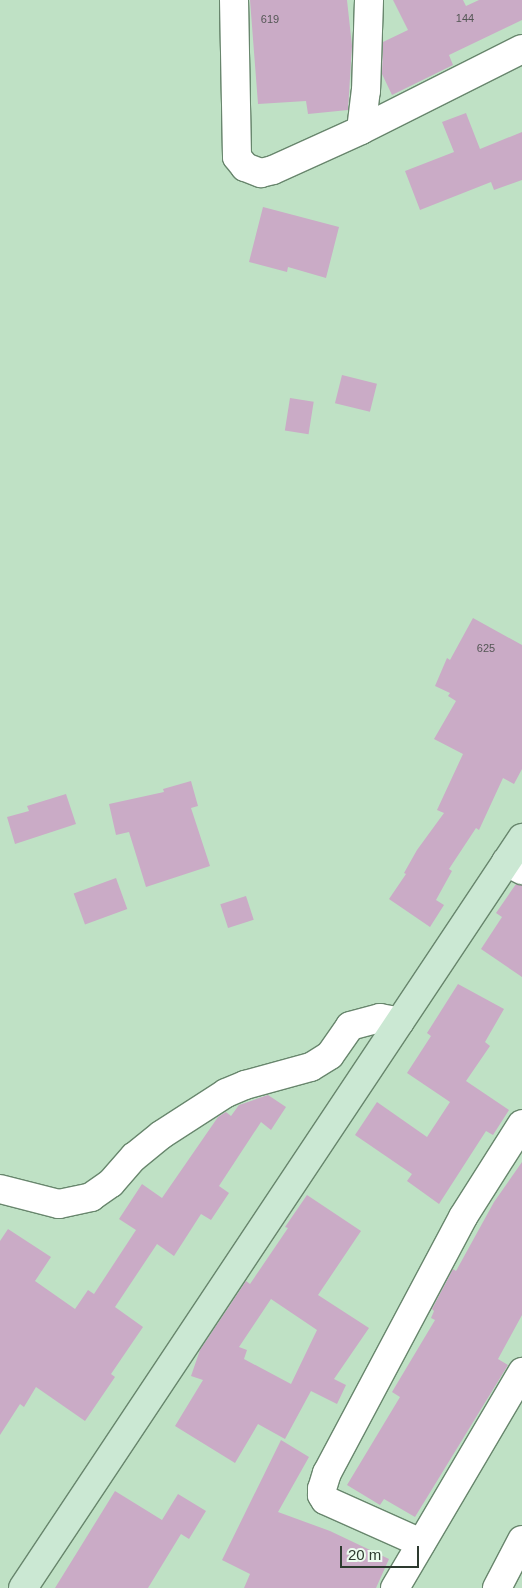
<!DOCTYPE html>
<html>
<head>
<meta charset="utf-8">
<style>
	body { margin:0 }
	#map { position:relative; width:522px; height:1588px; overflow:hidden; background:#bfe1c5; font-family:Arial,sans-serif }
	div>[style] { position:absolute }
	.building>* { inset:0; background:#caabc6; transform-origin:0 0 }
	.roads { filter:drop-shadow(1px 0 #68866d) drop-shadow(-1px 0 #68866d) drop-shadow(0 1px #68866d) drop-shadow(0 -1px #68866d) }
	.street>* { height:28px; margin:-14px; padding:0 14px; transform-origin:14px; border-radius:14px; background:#fff }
	.secondary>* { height:28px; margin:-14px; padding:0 14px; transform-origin:14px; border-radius:14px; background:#cbe8d3 }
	span { translate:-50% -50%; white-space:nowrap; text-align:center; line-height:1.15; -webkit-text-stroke:4.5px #ecfdef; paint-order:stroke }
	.number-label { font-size:11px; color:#545655 }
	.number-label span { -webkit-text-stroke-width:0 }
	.scale { position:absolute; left:340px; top:1546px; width:79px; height:22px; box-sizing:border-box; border:2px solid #2d3a2f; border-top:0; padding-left:6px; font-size:15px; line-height:18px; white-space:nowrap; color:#2d3a2f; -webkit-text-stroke:4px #ecfdef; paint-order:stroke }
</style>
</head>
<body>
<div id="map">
	<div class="building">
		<div style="clip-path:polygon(250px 0,347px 0,352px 46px,348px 110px,308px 114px,306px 101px,258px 104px)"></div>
		<div style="clip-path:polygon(393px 0,463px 0,466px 6px,479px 0,522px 0,522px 20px,449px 55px,453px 65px,392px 95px,382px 74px,383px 42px,408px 30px)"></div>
		<div style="clip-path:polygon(466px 113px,480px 149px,522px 132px,522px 180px,494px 190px,491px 182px,420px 210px,405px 171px,454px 152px,442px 122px)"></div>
		<div style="clip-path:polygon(263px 207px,339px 227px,326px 278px,288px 267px,287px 272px,249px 262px)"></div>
		<div style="left:342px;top:375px;width:36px;height:29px;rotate:14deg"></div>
		<div style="left:290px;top:398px;width:24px;height:33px;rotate:9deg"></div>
		<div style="clip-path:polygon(473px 618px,522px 645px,522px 769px,514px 784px,503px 778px,479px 830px,476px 828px,449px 869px,452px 871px,436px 900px,444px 905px,430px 927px,389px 899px,406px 874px,404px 873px,417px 850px,444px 813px,437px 810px,463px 754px,434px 739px,456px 701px,448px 696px,450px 693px,435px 686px,447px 658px,450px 660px)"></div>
		<div style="clip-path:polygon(191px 781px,198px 806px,191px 808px,210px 866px,146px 887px,129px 832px,116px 835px,109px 804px,164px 792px,163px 789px)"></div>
		<div style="clip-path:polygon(66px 794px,76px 824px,15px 844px,7px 817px,29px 811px,27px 806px)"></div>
		<div style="left:116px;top:878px;width:33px;height:45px;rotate:70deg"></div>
		<div style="clip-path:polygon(516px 884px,522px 885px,522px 977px,481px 949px,502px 917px,496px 913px)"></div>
		<div style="left:246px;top:896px;width:25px;height:27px;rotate:72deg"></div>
		<div style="clip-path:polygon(458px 984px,504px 1009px,485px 1042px,490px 1046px,466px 1081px,509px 1110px,493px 1135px,486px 1131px,439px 1204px,407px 1181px,412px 1174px,355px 1135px,377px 1102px,427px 1137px,450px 1102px,407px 1073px,431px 1036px,427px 1033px)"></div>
		<div style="clip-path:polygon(268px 1095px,286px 1107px,271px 1130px,261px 1122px,219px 1186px,229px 1193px,211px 1220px,201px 1214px,174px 1256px,157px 1244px,115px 1307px,143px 1327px,111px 1374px,115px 1377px,85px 1421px,36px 1387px,24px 1407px,20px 1404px,0 1435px,0 1241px,8px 1229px,51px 1257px,35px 1281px,75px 1309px,88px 1290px,94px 1294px,136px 1230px,119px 1219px,142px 1184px,162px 1198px,218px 1117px,226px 1112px,231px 1116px,239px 1105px)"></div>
		<div style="clip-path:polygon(522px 1162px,522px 1315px,498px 1359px,508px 1365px,415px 1517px,384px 1499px,380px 1505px,347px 1485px,400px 1397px,392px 1392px,435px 1320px,431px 1318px,434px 1311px,432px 1309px,453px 1269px,456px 1271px,494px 1202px)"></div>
		<div style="clip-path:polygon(evenodd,307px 1195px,361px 1231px,318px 1295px,369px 1328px,334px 1379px,346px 1385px,337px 1404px,311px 1391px,285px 1439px,258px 1424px,235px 1463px,175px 1426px,203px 1380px,191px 1376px,200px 1350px,246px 1281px,250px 1284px,288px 1228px,285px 1227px,307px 1195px,271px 1299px,317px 1330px,291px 1384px,244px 1359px,247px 1350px,239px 1347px,271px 1299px)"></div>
		<div style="clip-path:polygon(281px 1440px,309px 1457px,278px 1512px,330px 1531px,389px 1559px,376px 1588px,244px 1588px,250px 1574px,222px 1560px)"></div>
		<div style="clip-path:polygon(115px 1491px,162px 1520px,178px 1494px,206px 1511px,189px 1539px,181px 1534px,148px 1588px,55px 1588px)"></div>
	</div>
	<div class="roads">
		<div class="street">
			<div style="left:234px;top:0;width:157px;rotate:88.9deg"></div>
			<div style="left:237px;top:157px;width:13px;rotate:51deg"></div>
			<div style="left:245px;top:167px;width:17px;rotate:21deg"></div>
			<div style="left:261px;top:173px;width:12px;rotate:-14deg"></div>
			<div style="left:273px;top:170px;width:97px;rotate:-24.4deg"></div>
			<div style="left:361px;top:130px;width:180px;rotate:-26.7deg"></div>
			<div style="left:361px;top:130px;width:39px;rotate:-83deg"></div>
			<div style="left:366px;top:91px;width:91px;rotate:-88.1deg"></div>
			<div style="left:506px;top:862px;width:18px;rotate:27deg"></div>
			<div style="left:0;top:1189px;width:61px;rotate:14.3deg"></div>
			<div style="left:59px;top:1204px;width:33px;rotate:-12deg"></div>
			<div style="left:91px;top:1197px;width:24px;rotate:-35deg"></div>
			<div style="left:111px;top:1183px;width:35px;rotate:-49deg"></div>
			<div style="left:134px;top:1157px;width:35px;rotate:-39deg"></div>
			<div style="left:161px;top:1135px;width:77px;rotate:-32.9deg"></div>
			<div style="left:226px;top:1093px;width:21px;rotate:-23deg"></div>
			<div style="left:245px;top:1085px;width:68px;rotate:-15.3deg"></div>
			<div style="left:311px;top:1067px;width:22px;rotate:-32deg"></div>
			<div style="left:330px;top:1055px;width:35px;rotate:-55deg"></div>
			<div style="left:350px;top:1026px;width:31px;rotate:-15deg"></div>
			<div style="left:380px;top:1018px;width:20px;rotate:11deg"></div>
			<div style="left:421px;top:1543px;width:105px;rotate:-155.9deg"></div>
			<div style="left:325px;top:1500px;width:6px;rotate:-121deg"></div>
			<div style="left:322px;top:1495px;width:6px;rotate:-90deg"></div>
			<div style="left:322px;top:1489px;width:17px;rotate:-73deg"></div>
			<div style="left:327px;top:1473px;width:290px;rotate:-62deg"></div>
			<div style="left:463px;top:1217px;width:110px;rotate:-57.6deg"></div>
			<div style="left:395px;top:1588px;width:251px;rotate:-59.5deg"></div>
			<div style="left:497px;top:1588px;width:54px;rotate:-62.5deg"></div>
		</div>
		<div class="secondary">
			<div style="left:23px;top:1588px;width:901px;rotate:-56.36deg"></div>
		</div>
	</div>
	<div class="number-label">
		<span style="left:465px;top:18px">144</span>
		<span style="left:270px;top:19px">619</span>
		<span style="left:486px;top:648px">625</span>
	</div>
	<div class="scale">20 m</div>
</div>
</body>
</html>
